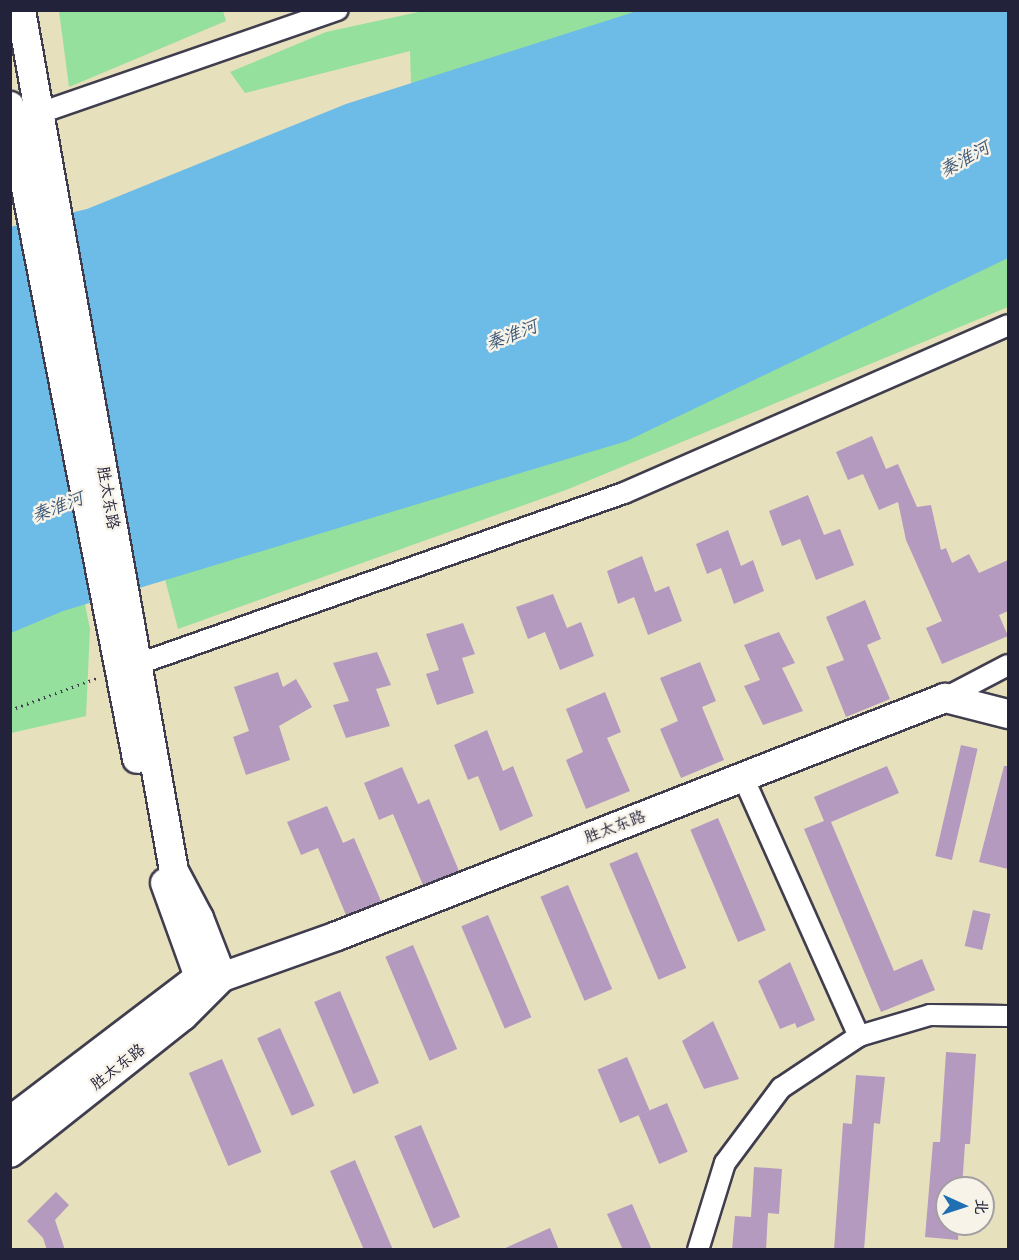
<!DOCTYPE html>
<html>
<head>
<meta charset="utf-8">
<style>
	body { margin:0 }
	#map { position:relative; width:1019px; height:1260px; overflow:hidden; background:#e7e0bd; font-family:"Architects Daughter","LXGW WenKai TC",sans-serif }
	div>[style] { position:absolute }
	.green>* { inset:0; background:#95e09c }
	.water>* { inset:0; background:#6cbce7 }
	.building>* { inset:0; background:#b59abf; transform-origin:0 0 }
	.path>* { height:3px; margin-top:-1.5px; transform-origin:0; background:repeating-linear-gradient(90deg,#403e4e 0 1.5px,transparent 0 6px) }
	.roads { filter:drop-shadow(2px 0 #403e4e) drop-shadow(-2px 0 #403e4e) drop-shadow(0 2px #403e4e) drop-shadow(0 -2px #403e4e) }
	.street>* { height:20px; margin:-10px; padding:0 10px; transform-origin:10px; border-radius:10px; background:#fff }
	.secondary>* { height:28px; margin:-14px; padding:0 14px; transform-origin:14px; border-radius:14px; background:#fff }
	span { translate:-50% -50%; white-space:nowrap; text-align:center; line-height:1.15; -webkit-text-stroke:5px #f7f3e8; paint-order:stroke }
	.street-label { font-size:16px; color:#22223b }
	.water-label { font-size:18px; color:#3c5877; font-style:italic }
	.frame { position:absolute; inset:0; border:12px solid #22223b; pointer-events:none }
	.north { position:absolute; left:935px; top:1176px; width:60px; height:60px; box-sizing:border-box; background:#f7f3e8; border:2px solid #a29fa3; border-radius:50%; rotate:93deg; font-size:16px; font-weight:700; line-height:24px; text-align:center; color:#22223b }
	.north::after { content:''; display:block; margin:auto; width:21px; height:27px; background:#1f6fb2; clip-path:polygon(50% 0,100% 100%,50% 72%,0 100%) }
</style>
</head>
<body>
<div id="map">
	<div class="green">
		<div style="clip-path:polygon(59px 11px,223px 11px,226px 21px,69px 87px)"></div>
		<div style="clip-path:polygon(423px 11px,1008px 11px,1008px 307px,566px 490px,178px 629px,161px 564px,423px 472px,410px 51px,245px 93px,230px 72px,326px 32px)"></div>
		<div style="clip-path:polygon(10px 232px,90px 629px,86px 716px,11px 733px)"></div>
	</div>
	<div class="water">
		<div style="clip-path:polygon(637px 11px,1008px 11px,1008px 258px,627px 441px,63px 611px,11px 633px,10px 227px,87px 209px,346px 104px)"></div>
	</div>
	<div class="building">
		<div style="clip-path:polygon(872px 436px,886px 469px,898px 464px,917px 507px,931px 505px,941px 550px,946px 548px,952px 563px,969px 554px,979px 573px,1008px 560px,1008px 611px,999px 615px,1008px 636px,942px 664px,926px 628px,942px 621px,906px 540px,898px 502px,879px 510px,863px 474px,848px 480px,836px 452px)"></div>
		<div style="clip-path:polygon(808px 495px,824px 535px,840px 529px,854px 565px,816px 580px,800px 539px,782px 546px,769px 511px)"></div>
		<div style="clip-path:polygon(728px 530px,741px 566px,753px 560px,764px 591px,734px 604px,721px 568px,707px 574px,696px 544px)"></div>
		<div style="clip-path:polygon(642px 556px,655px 592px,669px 586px,682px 621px,648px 635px,634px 597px,618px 604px,607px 571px)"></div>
		<div style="clip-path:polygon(553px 594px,567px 628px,581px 622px,594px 656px,560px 670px,545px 632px,528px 639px,516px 607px)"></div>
		<div style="clip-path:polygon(865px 600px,881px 639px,867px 645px,890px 699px,846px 717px,826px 667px,844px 660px,826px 617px)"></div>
		<div style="clip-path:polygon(463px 623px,475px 654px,462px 658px,474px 693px,437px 705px,426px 674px,439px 670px,426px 634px)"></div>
		<div style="clip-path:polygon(779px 632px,795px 663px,782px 668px,803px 711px,763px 725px,744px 686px,760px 680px,744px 645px)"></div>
		<div style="clip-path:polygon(377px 652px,391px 685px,376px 689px,390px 726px,346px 738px,333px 705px,349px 701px,333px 663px)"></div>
		<div style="clip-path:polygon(700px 662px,716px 701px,702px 707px,724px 760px,681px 778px,660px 729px,678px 721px,660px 678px)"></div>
		<div style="clip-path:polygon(278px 672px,283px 687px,296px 679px,312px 707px,279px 726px,290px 760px,246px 775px,233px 737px,249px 731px,234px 687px)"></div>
		<div style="clip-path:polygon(605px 692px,621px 732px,607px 738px,630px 791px,586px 809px,566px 760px,583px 752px,566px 709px)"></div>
		<div style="clip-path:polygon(487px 730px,503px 771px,513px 766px,533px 816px,500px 831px,478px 776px,468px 780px,454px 745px)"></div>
		<div style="left:961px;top:745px;width:17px;height:114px;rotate:13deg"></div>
		<div style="clip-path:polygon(887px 766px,899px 793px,831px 822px,894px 971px,922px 959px,935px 990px,881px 1012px,804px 829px,824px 821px,814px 797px)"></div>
		<div style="clip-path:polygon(1004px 766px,1008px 766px,1008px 869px,979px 862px)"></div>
		<div style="clip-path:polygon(402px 767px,418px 804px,429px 799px,459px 871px,423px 885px,393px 814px,379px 820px,364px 783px)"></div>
		<div style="clip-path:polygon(327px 806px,343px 843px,354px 838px,381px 901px,346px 915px,318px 848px,301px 855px,287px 822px)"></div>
		<div style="left:718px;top:818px;width:122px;height:30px;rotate:67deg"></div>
		<div style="left:637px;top:852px;width:126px;height:30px;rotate:67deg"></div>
		<div style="left:568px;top:885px;width:113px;height:30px;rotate:67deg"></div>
		<div style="left:973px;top:910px;width:18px;height:37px;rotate:13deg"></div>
		<div style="left:488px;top:915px;width:111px;height:29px;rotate:67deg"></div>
		<div style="left:413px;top:945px;width:113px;height:30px;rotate:67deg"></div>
		<div style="clip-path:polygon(790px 962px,815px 1020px,797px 1028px,795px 1023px,780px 1029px,758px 981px)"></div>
		<div style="left:340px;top:991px;width:100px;height:28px;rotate:67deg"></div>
		<div style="clip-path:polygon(713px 1021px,739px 1079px,704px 1089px,682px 1041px)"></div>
		<div style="left:280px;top:1028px;width:85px;height:25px;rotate:66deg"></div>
		<div style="clip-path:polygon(946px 1052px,976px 1054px,970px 1144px,965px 1144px,962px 1188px,947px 1188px,947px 1224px,959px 1224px,958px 1240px,925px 1237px,933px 1142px,940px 1142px)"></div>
		<div style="left:627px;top:1057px;width:58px;height:32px;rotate:67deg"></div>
		<div style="left:222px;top:1059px;width:101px;height:36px;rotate:67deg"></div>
		<div style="clip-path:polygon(856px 1075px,885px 1077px,880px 1124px,874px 1123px,864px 1250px,834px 1250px,843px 1123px,852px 1124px)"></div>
		<div style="left:667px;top:1103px;width:53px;height:31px;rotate:67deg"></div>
		<div style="left:421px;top:1125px;width:100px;height:29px;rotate:67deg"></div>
		<div style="clip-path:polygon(355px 1160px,393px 1250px,364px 1250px,330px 1171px)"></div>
		<div style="clip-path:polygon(754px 1167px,782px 1169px,779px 1214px,768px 1213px,766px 1250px,732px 1250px,735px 1216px,751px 1217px)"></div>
		<div style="clip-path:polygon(56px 1192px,69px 1205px,55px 1220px,65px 1250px,47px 1250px,43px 1238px,27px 1221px)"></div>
		<div style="clip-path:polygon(632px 1204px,652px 1250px,623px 1250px,607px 1214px)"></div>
		<div style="clip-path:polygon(550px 1228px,559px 1250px,501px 1250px)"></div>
	</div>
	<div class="path">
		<div style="left:10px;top:710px;width:95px;rotate:-20.3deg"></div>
	</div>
	<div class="roads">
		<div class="street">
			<div style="left:40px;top:113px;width:315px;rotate:-19.1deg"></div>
			<div style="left:127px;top:668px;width:527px;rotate:-19.4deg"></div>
			<div style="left:624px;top:493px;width:419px;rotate:-23.6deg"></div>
			<div style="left:945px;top:698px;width:71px;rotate:-27.6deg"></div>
			<div style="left:743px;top:777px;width:284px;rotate:65.9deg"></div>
			<div style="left:698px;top:1250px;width:91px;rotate:-72.8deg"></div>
			<div style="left:725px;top:1163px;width:94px;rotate:-53.3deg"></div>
			<div style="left:781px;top:1088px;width:94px;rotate:-33.7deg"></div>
			<div style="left:859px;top:1036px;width:74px;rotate:-16.5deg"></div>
			<div style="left:930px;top:1015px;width:78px;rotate:0.7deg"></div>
		</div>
		<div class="secondary">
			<div style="left:10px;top:106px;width:665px;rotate:78.99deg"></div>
			<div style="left:165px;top:883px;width:100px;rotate:70.1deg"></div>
			<div style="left:10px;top:1121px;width:238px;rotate:-37.3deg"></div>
			<div style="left:199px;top:977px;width:23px"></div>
			<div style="left:222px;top:977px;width:122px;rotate:-19.6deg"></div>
			<div style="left:337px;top:936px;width:653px;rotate:-21.38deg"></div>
			<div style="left:945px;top:698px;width:65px;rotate:14.3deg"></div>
			<div style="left:10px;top:1153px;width:221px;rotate:-38.4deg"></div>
			<div style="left:183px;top:1016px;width:55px;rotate:-45deg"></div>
			<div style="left:222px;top:977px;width:63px;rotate:-111.3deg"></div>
			<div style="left:199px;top:918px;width:53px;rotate:-118deg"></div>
			<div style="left:174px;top:871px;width:874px;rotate:-100.08deg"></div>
		</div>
	</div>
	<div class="street-label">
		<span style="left:108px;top:498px;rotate:80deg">胜太东路</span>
		<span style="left:615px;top:827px;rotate:-21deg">胜太东路</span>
		<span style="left:118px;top:1067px;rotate:-38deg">胜太东路</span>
	</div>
	<div class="water-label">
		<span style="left:965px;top:160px;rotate:-29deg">秦淮河</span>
		<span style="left:512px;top:336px;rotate:-21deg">秦淮河</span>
		<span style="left:58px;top:508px;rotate:-21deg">秦淮河</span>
	</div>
	<div class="frame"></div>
	<div class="north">北</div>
</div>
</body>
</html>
